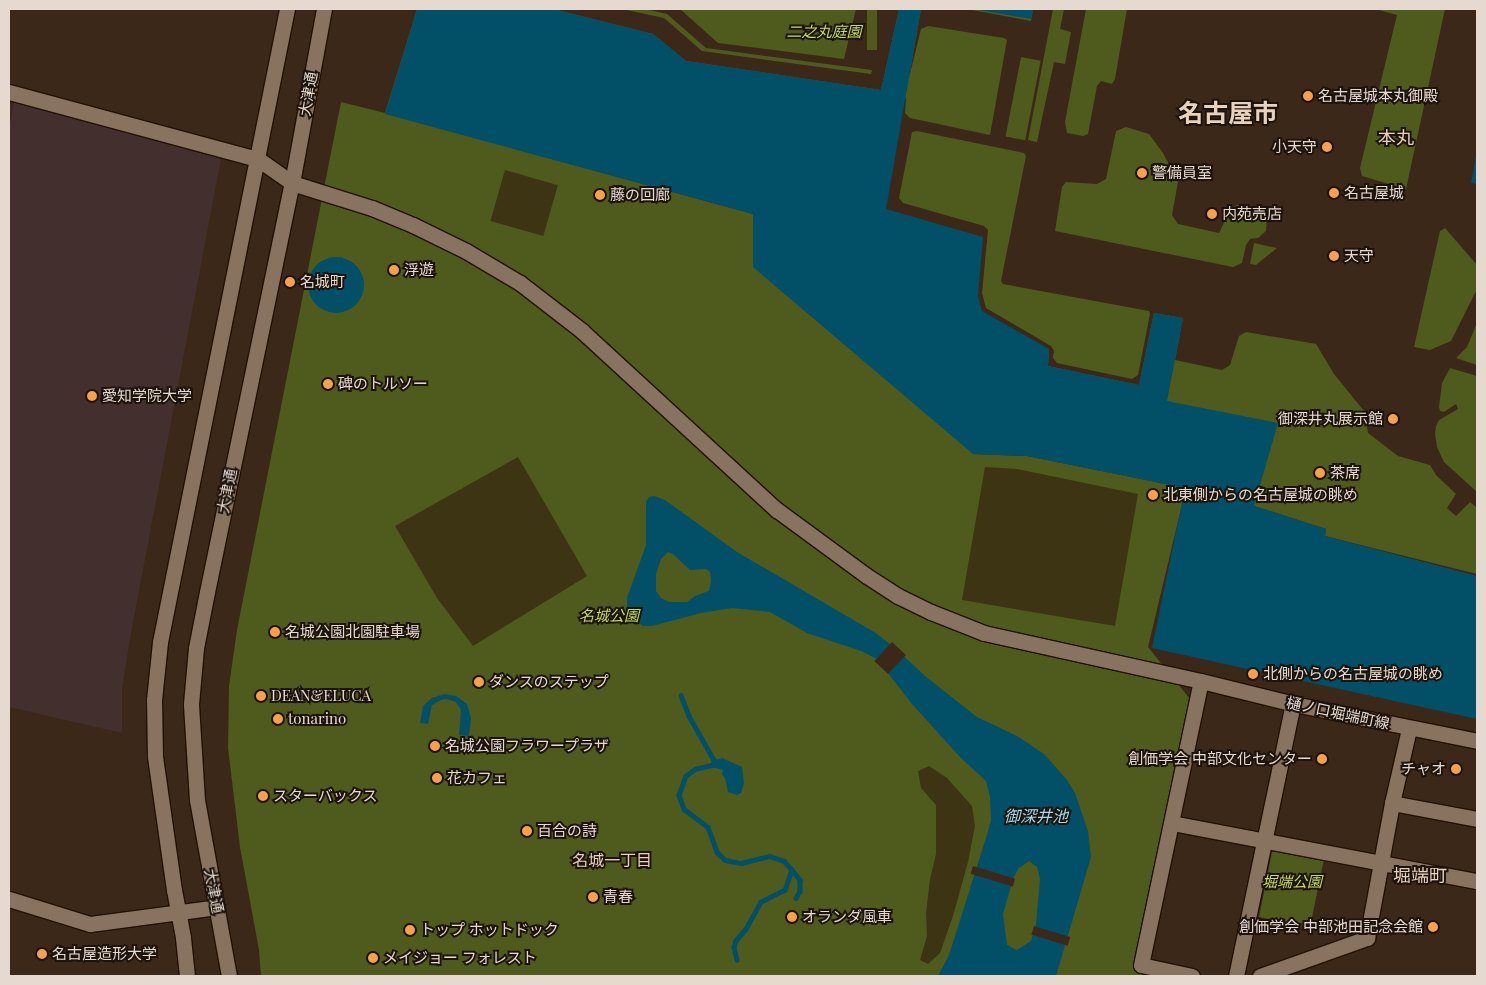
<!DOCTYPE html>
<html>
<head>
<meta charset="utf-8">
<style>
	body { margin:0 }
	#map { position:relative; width:1486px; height:985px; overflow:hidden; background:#3b2819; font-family:"Playfair Display","Noto Sans JP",serif }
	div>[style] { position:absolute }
	.education>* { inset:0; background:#432f2e }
	.green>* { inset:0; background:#4f5a1d; transform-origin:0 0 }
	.sand>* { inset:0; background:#3d3414; transform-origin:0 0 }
	.water>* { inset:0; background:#015068 }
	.round { border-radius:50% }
	.pier>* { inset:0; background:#3b2819; transform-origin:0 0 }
	.stream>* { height:4.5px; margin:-2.25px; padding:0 2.25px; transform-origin:2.25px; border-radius:2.25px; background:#015068 }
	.roads { filter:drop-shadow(1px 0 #221103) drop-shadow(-1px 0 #221103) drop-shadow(0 1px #221103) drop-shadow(0 -1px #221103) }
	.minor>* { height:15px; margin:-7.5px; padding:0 7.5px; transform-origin:7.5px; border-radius:7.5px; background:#887260 }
	.dots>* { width:14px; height:14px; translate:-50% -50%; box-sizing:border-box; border:2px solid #1c130d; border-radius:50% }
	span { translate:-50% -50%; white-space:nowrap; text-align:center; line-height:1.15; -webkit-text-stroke:4px #1c130d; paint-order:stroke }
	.park-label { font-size:15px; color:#c5de5b; font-style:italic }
	.street-label { font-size:15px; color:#e6d9cf }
	.poi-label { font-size:15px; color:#e6d9cf }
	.left { translate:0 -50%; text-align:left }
	.right { translate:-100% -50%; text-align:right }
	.water-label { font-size:16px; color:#a3d9ef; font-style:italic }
	.neighbourhood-label { font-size:16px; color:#ead1be }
	.quarter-label { font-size:18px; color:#ead1be }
	.town-label { font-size:25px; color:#ead1be; font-weight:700 }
	.frame { position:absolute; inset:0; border:10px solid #e6d9cf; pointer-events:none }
</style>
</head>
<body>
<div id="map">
	<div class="education">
		<div style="clip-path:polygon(14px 102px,221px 159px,131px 633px,122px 688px,122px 733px,9px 707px,9px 130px)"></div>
	</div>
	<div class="green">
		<div style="clip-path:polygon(417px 9px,553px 9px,653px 34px,686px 61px,881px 90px,899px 9px,921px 9px,909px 78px,921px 29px,928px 26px,1004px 38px,1007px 40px,990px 135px,910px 118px,905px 113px,906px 98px,541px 156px,753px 214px,973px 454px,1027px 456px,1186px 488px,1148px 647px,1190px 699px,1137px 970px,1149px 972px,1148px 976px,261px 976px,259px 950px,240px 847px,228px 748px,229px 686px,237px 630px,341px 102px,385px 113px)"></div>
		<div style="clip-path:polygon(622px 9px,645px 9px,667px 14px,706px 48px,872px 70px,871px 74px,702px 51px,664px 18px)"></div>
		<div style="clip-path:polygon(680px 9px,856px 9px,844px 59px,718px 43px)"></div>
		<div style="left:867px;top:9px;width:10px;height:41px"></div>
		<div style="clip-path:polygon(967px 9px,1033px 9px,1031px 21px)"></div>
		<div style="clip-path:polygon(1053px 9px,1064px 9px,1060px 29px,1071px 32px,1065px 64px,1054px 62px,1037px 142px,1028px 140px)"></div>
		<div style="clip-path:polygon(1086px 9px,1127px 9px,1115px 79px,1112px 84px,1101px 81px,1097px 86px,1088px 134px,1083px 136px,1067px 133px,1065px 122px)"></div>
		<div style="clip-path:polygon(1375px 9px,1445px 9px,1406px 189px,1362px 176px,1360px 168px,1397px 15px)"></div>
		<div style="left:1021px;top:57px;width:20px;height:81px;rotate:11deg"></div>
		<div style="clip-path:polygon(1126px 127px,1149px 134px,1163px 153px,1178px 182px,1172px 215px,1178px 224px,1219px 233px,1230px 210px,1237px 205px,1259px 208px,1267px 216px,1266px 231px,1258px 238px,1250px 239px,1246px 245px,1242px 263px,1233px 267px,1055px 231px,1062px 187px,1066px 182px,1097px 184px,1106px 179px,1116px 131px)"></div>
		<div style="clip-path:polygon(917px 131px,1024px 153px,1026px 156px,1001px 281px,1003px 284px,1149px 311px,1150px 314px,1138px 375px,1132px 379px,1057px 363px,1053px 358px,1054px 351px,1051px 346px,986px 308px,982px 293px,988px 230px,984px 226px,903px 203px,899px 198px,912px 132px)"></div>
		<div style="clip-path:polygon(1445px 228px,1477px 265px,1477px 289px,1451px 341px,1430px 350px,1414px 347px,1440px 231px)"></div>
		<div style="clip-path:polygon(1254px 243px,1277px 248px,1256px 265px,1250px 264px)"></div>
		<div style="clip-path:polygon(1154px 313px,1183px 318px,1175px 360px,1222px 370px,1230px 365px,1239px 336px,1246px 332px,1316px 344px,1334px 374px,1364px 411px,1368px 433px,1398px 456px,1430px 465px,1436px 475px,1456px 494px,1447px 508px,1456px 516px,1470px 502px,1477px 508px,1477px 574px,1325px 536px,1326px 529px,1254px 506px,1167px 401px,1150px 389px,1045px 373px,1049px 349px,1048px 366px,1139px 385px)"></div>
		<div style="clip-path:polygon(1477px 323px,1477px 365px,1456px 358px,1467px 347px)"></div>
		<div style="clip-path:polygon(1450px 368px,1477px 376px,1477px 492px,1444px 462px,1437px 447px,1435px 434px,1436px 426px,1439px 420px,1458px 409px,1456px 404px,1444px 412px,1440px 411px,1439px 407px,1442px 383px)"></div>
		<div style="clip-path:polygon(1277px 850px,1324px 859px,1310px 927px,1259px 917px,1272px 852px)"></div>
	</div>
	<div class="sand">
		<div style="left:505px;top:170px;width:55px;height:53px;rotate:16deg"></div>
		<div style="clip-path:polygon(518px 457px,587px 576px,473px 646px,437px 598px,395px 526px)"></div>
		<div style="clip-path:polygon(985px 467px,1017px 469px,1138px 494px,1115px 626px,962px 600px)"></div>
		<div style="clip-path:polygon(929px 766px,947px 778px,972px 806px,975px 826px,968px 862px,953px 916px,940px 953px,928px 964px,920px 960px,927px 936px,926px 913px,930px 879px,936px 854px,936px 805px,921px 788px,918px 771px)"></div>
	</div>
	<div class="water">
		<div style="clip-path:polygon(417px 9px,553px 9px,653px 34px,686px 61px,881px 90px,899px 9px,921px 9px,886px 209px,983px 237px,978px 296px,982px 311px,1049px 349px,1048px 366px,1139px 385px,1154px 313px,1183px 318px,1167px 401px,1278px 423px,1254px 506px,1326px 529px,1325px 536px,1477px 576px,1477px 719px,1152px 648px,1185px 488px,1027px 456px,973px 454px,753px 267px,753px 214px,385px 114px)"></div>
		<div style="clip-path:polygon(973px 9px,1033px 9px,1031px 19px)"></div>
		<div style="clip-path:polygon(1477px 150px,1477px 184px,1471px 183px)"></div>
		<div class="round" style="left:308px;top:257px;width:56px;height:56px"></div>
		<div style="clip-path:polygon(evenodd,654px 496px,665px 500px,737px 552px,874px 632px,893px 646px,925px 676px,977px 717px,1017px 736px,1044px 754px,1067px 780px,1075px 793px,1088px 831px,1091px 857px,1056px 976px,938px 976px,949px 955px,986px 838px,991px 820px,990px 797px,986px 781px,959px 756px,912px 704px,877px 659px,861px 651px,807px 633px,770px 612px,732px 608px,701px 613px,652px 626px,643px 626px,631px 618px,627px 608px,627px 598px,646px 545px,646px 502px,649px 497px,654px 496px,668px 552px,673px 554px,690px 570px,706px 569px,710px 572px,711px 581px,709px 591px,695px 596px,687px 602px,669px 602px,661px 598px,656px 591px,656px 574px,661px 559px,668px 552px,654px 496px,1029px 861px,1037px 867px,1040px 879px,1036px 924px,1031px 941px,1017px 950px,1007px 945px,1003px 914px,1014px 876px,1019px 868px,1029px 861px)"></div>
		<div style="clip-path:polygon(444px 694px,456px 696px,467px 704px,471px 718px,469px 736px,459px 735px,461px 710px,456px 702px,447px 699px,441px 700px,432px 705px,428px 724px,420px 723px,423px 706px,432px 698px)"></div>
		<div style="clip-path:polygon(722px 758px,742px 767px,744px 783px,741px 793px,737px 795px,728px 792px,725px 778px,722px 774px,723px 770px,715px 768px,712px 761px)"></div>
	</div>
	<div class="pier">
		<div style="left:892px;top:642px;width:19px;height:26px;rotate:43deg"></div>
		<div style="left:973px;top:866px;width:44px;height:8px;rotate:17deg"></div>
		<div style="left:1034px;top:926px;width:38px;height:9px;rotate:17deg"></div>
	</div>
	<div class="stream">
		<div style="left:681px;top:695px;width:22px;rotate:69deg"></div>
		<div style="left:689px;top:716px;width:51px;rotate:60.4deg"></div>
		<div style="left:714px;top:760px;width:5px;rotate:90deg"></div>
		<div style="left:714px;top:765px;width:18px;rotate:167deg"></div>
		<div style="left:696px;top:769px;width:12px;rotate:145deg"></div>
		<div style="left:686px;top:776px;width:20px;rotate:110deg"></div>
		<div style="left:679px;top:795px;width:15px;rotate:70deg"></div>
		<div style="left:684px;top:809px;width:30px;rotate:37deg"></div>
		<div style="left:708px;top:827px;width:27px;rotate:70deg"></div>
		<div style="left:717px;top:852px;width:11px;rotate:45deg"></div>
		<div style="left:725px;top:860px;width:16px;rotate:11deg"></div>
		<div style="left:741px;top:863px;width:29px;rotate:-14deg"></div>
		<div style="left:769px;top:856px;width:16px;rotate:18deg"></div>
		<div style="left:784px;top:861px;width:12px;rotate:48deg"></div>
		<div style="left:792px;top:870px;width:21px;rotate:109deg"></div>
		<div style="left:785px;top:890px;width:27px;rotate:153deg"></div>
		<div style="left:761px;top:902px;width:31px;rotate:119deg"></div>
		<div style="left:746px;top:929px;width:16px;rotate:130deg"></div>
		<div style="left:736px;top:941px;width:6px;rotate:108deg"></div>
		<div style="left:734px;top:947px;width:13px;rotate:77deg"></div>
		<div style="left:792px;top:870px;width:13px;rotate:51deg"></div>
		<div style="left:800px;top:880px;width:11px;rotate:90deg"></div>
		<div style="left:800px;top:891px;width:8px;rotate:120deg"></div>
	</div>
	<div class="roads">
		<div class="minor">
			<div style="left:9px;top:92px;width:258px;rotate:15.1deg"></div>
			<div style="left:258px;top:159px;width:42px;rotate:35.2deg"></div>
			<div style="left:292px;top:183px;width:84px;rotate:17.4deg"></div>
			<div style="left:372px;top:208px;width:44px;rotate:22.5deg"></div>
			<div style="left:413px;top:225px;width:59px;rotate:26.1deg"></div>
			<div style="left:466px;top:251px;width:63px;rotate:30.7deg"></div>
			<div style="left:520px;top:283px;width:78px;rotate:37.7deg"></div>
			<div style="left:582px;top:331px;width:265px;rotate:42.6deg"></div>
			<div style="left:777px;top:510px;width:112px;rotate:36.3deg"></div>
			<div style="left:867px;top:576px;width:37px;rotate:33deg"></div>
			<div style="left:898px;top:596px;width:37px;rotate:26deg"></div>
			<div style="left:931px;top:612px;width:57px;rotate:21.6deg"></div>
			<div style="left:984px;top:633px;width:222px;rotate:12.5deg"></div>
			<div style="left:1201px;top:681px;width:96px;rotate:13.9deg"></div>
			<div style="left:1294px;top:704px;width:187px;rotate:11.4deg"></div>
			<div style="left:1392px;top:803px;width:86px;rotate:10.7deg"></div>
			<div style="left:1172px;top:823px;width:310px;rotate:10.8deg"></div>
			<div style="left:9px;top:899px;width:85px;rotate:17.2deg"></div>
			<div style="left:90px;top:924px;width:128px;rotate:-7.6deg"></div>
			<div style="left:187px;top:976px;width:39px;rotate:-96deg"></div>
			<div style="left:183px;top:937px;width:48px;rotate:-100.8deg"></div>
			<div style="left:174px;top:890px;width:135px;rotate:-98.1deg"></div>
			<div style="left:155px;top:756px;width:56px;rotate:-91deg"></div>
			<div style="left:154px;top:700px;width:58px;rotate:-84.1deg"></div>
			<div style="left:160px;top:642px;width:646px;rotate:-78.66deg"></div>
			<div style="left:229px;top:976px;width:179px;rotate:-100.3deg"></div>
			<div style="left:197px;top:800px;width:96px;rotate:-93.6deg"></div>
			<div style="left:191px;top:704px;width:56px;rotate:-84.9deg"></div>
			<div style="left:196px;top:648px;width:57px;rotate:-78.9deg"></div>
			<div style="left:207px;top:592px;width:418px;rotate:-78.3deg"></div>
			<div style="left:292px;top:183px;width:177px;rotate:-79.6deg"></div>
			<div style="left:1192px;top:976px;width:52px;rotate:-167.8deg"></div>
			<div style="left:1141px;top:965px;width:290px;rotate:-78.1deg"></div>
			<div style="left:1236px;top:976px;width:278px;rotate:-78.2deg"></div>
			<div style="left:1260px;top:976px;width:114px;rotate:-19.6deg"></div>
			<div style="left:1367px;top:938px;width:137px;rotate:-79.5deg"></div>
			<div style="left:1392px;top:803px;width:76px;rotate:-77.1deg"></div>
		</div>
	</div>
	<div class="dots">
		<div style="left:1308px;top:96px;background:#f9a04c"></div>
		<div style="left:1327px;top:147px;background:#f9a04c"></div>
		<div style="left:1142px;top:173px;background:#f9a04c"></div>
		<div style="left:1334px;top:193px;background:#f9a04c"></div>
		<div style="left:600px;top:195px;background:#f9a04c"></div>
		<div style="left:1212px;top:214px;background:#f9a04c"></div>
		<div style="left:1334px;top:256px;background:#f9a04c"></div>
		<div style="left:394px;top:270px;background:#f9a04c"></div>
		<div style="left:290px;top:282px;background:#f9a04c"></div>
		<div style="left:328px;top:384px;background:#f9a04c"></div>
		<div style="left:92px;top:396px;background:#f9a04c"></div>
		<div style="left:1393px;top:419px;background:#f9a04c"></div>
		<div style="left:1320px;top:473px;background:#f9a04c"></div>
		<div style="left:1153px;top:495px;background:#f9a04c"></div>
		<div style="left:275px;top:632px;background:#f9a04c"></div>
		<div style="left:1253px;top:674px;background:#f9a04c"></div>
		<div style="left:479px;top:682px;background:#f9a04c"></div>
		<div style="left:261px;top:696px;background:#f9a04c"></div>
		<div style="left:278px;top:719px;background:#f9a04c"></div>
		<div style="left:435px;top:746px;background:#f9a04c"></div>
		<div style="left:1322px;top:759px;background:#f9a04c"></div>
		<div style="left:1456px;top:769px;background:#f9a04c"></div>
		<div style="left:437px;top:778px;background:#f9a04c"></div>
		<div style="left:263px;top:796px;background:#f9a04c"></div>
		<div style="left:527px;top:831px;background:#f9a04c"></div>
		<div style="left:593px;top:897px;background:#f9a04c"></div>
		<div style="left:792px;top:917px;background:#f9a04c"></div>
		<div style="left:1433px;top:927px;background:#f9a04c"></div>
		<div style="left:410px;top:930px;background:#f9a04c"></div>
		<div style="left:42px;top:954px;background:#f9a04c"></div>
		<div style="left:373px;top:958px;background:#f9a04c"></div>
	</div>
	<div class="park-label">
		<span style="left:824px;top:32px">二之丸庭園</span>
		<span style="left:609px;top:616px">名城公園</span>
		<span style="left:1292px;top:882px">堀端公園</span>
	</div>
	<div class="street-label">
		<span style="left:308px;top:94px;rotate:-80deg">大津通</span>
		<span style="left:227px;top:491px;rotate:-79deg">大津通</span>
		<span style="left:1338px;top:713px;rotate:12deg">樋ノ口堀端町線</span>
		<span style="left:214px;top:891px;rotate:79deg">大津通</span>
	</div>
	<div class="poi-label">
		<span class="left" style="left:1318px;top:96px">名古屋城本丸御殿</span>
		<span class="right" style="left:1317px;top:147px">小天守</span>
		<span class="left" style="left:1152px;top:173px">警備員室</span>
		<span class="left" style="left:1344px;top:193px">名古屋城</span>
		<span class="left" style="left:610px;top:195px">藤の回廊</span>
		<span class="left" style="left:1222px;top:214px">内苑売店</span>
		<span class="left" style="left:1344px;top:256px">天守</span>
		<span class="left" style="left:404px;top:270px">浮遊</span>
		<span class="left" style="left:300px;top:282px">名城町</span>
		<span class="left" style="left:338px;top:384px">碑のトルソー</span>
		<span class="left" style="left:102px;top:396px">愛知学院大学</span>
		<span class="right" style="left:1383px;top:419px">御深井丸展示館</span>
		<span class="left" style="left:1330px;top:473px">茶席</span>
		<span class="left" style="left:1163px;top:495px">北東側からの名古屋城の眺め</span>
		<span class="left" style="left:285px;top:632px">名城公園北園駐車場</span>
		<span class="left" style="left:1263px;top:674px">北側からの名古屋城の眺め</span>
		<span class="left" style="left:489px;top:682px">ダンスのステップ</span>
		<span class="left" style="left:271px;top:696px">DEAN&amp;ELUCA</span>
		<span class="left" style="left:288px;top:719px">tonarino</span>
		<span class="left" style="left:445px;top:746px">名城公園フラワープラザ</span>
		<span class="right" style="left:1312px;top:759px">創価学会 中部文化センター</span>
		<span class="right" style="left:1446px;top:769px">チャオ</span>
		<span class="left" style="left:447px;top:778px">花カフェ</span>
		<span class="left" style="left:273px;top:796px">スターバックス</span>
		<span class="left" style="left:537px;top:831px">百合の詩</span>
		<span class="left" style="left:603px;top:897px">青春</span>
		<span class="left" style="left:802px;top:917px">オランダ風車</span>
		<span class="right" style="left:1423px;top:927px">創価学会 中部池田記念会館</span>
		<span class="left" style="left:420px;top:930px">トップ ホットドック</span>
		<span class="left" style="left:52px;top:954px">名古屋造形大学</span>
		<span class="left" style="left:383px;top:958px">メイジョー フォレスト</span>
	</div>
	<div class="water-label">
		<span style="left:1036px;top:816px">御深井池</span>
	</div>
	<div class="neighbourhood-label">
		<span style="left:612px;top:860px">名城一丁目</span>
	</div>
	<div class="quarter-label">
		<span style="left:1396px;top:137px">本丸</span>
		<span style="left:1420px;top:875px">堀端町</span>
	</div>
	<div class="town-label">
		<span style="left:1228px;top:112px">名古屋市</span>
	</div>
	<div class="frame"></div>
</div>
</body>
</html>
